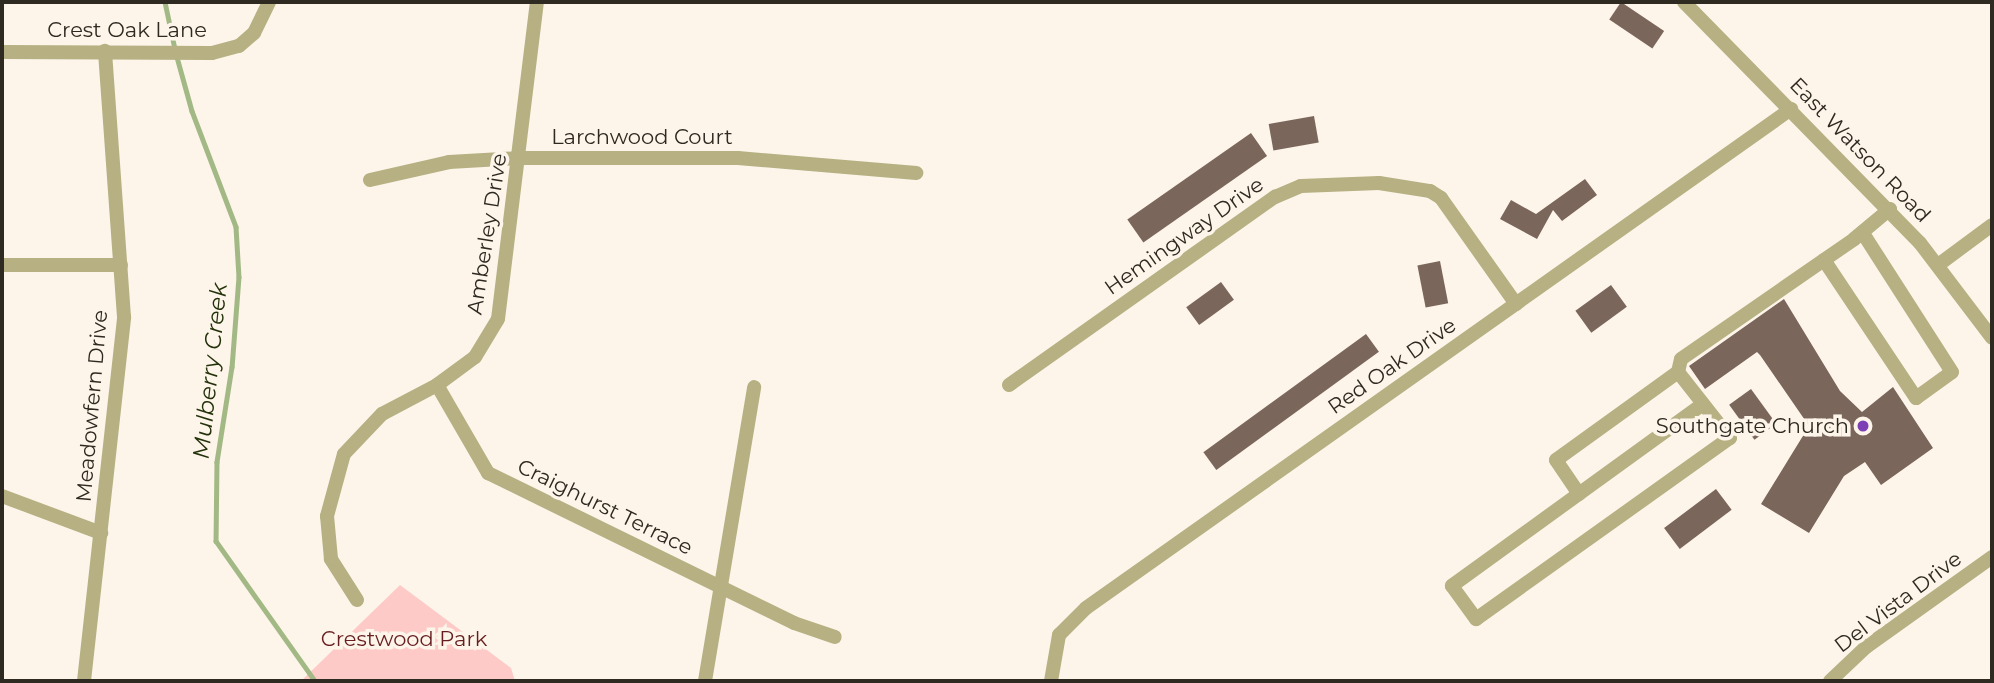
<!DOCTYPE html>
<html>
<head>
<meta charset="utf-8">
<style>
	body { margin:0 }
	#map { position:relative; width:1994px; height:683px; overflow:hidden; background:#fdf5e9; font-family:Montserrat,sans-serif }
	div>[style] { position:absolute }
	.green>* { inset:0; background:#fecac7 }
	.stream>* { height:4.5px; margin:-2.25px; padding:0 2.25px; transform-origin:2.25px; border-radius:2.25px; background:#a3b985 }
	.building>* { inset:0; background:#7a665b; transform-origin:0 0 }
	.minor>* { height:14px; margin:-7px; padding:0 7px; transform-origin:7px; border-radius:7px; background:#b6b083 }
	.dots>* { width:19px; height:19px; translate:-50% -50%; box-sizing:border-box; border:4px solid #fdf5e9; border-radius:50% }
	span { translate:-50% -50%; white-space:nowrap; text-align:center; line-height:1.15; -webkit-text-stroke:7px #fdf5e9; paint-order:stroke }
	.street-label { font-size:21px; color:#2e2921 }
	.poi-label { font-size:21px; color:#2e2921 }
	.right { translate:-100% -50%; text-align:right }
	.park-label { font-size:21px; color:#671d20 }
	.water-label { font-size:23px; color:#24320b; font-style:italic }
	.frame { position:absolute; inset:0; border:4px solid #2e2921; pointer-events:none }
</style>
</head>
<body>
<div id="map">
	<div class="green">
		<div style="clip-path:polygon(400px 585px,511px 668px,515px 681px,301px 681px)"></div>
	</div>
	<div class="stream">
		<div style="left:165px;top:2px;width:48px;rotate:78deg"></div>
		<div style="left:177px;top:57px;width:56px;rotate:74.5deg"></div>
		<div style="left:192px;top:111px;width:124px;rotate:69.2deg"></div>
		<div style="left:236px;top:227px;width:50px;rotate:86.6deg"></div>
		<div style="left:239px;top:277px;width:90px;rotate:94.4deg"></div>
		<div style="left:232px;top:367px;width:96px;rotate:99deg"></div>
		<div style="left:217px;top:462px;width:79px;rotate:90.7deg"></div>
		<div style="left:216px;top:541px;width:171px;rotate:54.7deg"></div>
	</div>
	<div class="building">
		<div style="left:1621px;top:2px;width:52px;height:21px;rotate:34deg"></div>
		<div style="left:1314px;top:116px;width:27px;height:46px;rotate:80deg"></div>
		<div style="left:1251px;top:133px;width:28px;height:151px;rotate:55deg"></div>
		<div style="clip-path:polygon(1585px 179px,1597px 195px,1562px 221px,1553px 210px,1537px 239px,1500px 219px,1511px 200px,1536px 214px)"></div>
		<div style="left:1440px;top:261px;width:43px;height:23px;rotate:79deg"></div>
		<div style="left:1221px;top:282px;width:22px;height:43px;rotate:54deg"></div>
		<div style="left:1611px;top:285px;width:27px;height:44px;rotate:54deg"></div>
		<div style="clip-path:polygon(1784px 299px,1840px 391px,1862px 412px,1893px 387px,1933px 448px,1881px 485px,1865px 462px,1844px 476px,1809px 533px,1761px 504px,1809px 426px,1760px 355px,1757px 352px,1705px 389px,1689px 366px)"></div>
		<div style="left:1366px;top:334px;width:22px;height:201px;rotate:54deg"></div>
		<div style="left:1751px;top:389px;width:43px;height:27px;rotate:54deg"></div>
		<div style="left:1716px;top:489px;width:26px;height:65px;rotate:53deg"></div>
	</div>
	<div class="minor">
		<div style="left:1684px;top:2px;width:337px;rotate:45.6deg"></div>
		<div style="left:1920px;top:243px;width:119px;rotate:52.8deg"></div>
		<div style="left:2px;top:52px;width:210px;rotate:0.3deg"></div>
		<div style="left:212px;top:53px;width:28px;rotate:-15deg"></div>
		<div style="left:239px;top:46px;width:20px;rotate:-41deg"></div>
		<div style="left:254px;top:33px;width:34px;rotate:-64deg"></div>
		<div style="left:370px;top:180px;width:81px;rotate:-12.8deg"></div>
		<div style="left:449px;top:162px;width:72px;rotate:-3.2deg"></div>
		<div style="left:521px;top:158px;width:217px"></div>
		<div style="left:738px;top:158px;width:179px;rotate:4.8deg"></div>
		<div style="left:1824px;top:260px;width:166px;rotate:56.3deg"></div>
		<div style="left:1916px;top:398px;width:44px;rotate:-35.8deg"></div>
		<div style="left:1952px;top:372px;width:166px;rotate:-122.7deg"></div>
		<div style="left:2px;top:265px;width:119px"></div>
		<div style="left:1938px;top:265px;width:67px;rotate:-36.5deg"></div>
		<div style="left:437px;top:385px;width:102px;rotate:59.9deg"></div>
		<div style="left:488px;top:473px;width:341px;rotate:26.1deg"></div>
		<div style="left:794px;top:623px;width:43px;rotate:18.9deg"></div>
		<div style="left:1009px;top:385px;width:326px;rotate:-35.3deg"></div>
		<div style="left:1275px;top:197px;width:28px;rotate:-23deg"></div>
		<div style="left:1301px;top:186px;width:78px;rotate:-2.2deg"></div>
		<div style="left:1379px;top:183px;width:52px;rotate:8.9deg"></div>
		<div style="left:1430px;top:191px;width:13px;rotate:32deg"></div>
		<div style="left:1441px;top:198px;width:130px;rotate:54.7deg"></div>
		<div style="left:1703px;top:404px;width:310px;rotate:144.1deg"></div>
		<div style="left:1452px;top:586px;width:41px;rotate:54deg"></div>
		<div style="left:1476px;top:619px;width:312px;rotate:-35.5deg"></div>
		<div style="left:1730px;top:438px;width:84px;rotate:-128.2deg"></div>
		<div style="left:1678px;top:372px;width:13px;rotate:-77deg"></div>
		<div style="left:1681px;top:359px;width:211px;rotate:-34.7deg"></div>
		<div style="left:1854px;top:239px;width:47px;rotate:-39.8deg"></div>
		<div style="left:1579px;top:494px;width:41px;rotate:-124.1deg"></div>
		<div style="left:1556px;top:460px;width:150px;rotate:-35.8deg"></div>
		<div style="left:2px;top:496px;width:106px;rotate:20.5deg"></div>
		<div style="left:357px;top:600px;width:49px;rotate:-122.4deg"></div>
		<div style="left:331px;top:559px;width:43px;rotate:-95.3deg"></div>
		<div style="left:327px;top:516px;width:64px;rotate:-74.7deg"></div>
		<div style="left:344px;top:454px;width:55px;rotate:-46.5deg"></div>
		<div style="left:382px;top:414px;width:62px;rotate:-27.8deg"></div>
		<div style="left:437px;top:385px;width:47px;rotate:-36.4deg"></div>
		<div style="left:475px;top:357px;width:44px;rotate:-58.8deg"></div>
		<div style="left:498px;top:319px;width:319px;rotate:-83deg"></div>
		<div style="left:84px;top:681px;width:366px;rotate:-83.7deg"></div>
		<div style="left:124px;top:317px;width:267px;rotate:-94.1deg"></div>
		<div style="left:705px;top:681px;width:298px;rotate:-80.5deg"></div>
		<div style="left:1051px;top:681px;width:47px;rotate:-80.1deg"></div>
		<div style="left:1059px;top:635px;width:38px;rotate:-45deg"></div>
		<div style="left:1086px;top:608px;width:864px;rotate:-35.29deg"></div>
		<div style="left:1830px;top:681px;width:50px;rotate:-43.4deg"></div>
		<div style="left:1866px;top:647px;width:155px;rotate:-35.5deg"></div>
	</div>
	<div class="dots">
		<div style="left:1863px;top:426px;background:#7c3fb5"></div>
	</div>
	<div class="street-label">
		<span style="left:127px;top:30px">Crest Oak Lane</span>
		<span style="left:642px;top:137px">Larchwood Court</span>
		<span style="left:1860px;top:150px;rotate:46deg">East Watson Road</span>
		<span style="left:487px;top:234px;rotate:-81deg">Amberley Drive</span>
		<span style="left:1184px;top:236px;rotate:-35deg">Hemingway Drive</span>
		<span style="left:1392px;top:366px;rotate:-35deg">Red Oak Drive</span>
		<span style="left:92px;top:406px;rotate:-85deg">Meadowfern Drive</span>
		<span style="left:605px;top:507px;rotate:26deg">Craighurst Terrace</span>
		<span style="left:1898px;top:602px;rotate:-37deg">Del Vista Drive</span>
	</div>
	<div class="poi-label">
		<span class="right" style="left:1849px;top:426px">Southgate Church</span>
	</div>
	<div class="park-label">
		<span style="left:404px;top:639px">Crestwood Park</span>
	</div>
	<div class="water-label">
		<span style="left:210px;top:371px;rotate:-84deg">Mulberry Creek</span>
	</div>
	<div class="frame"></div>
</div>
</body>
</html>
